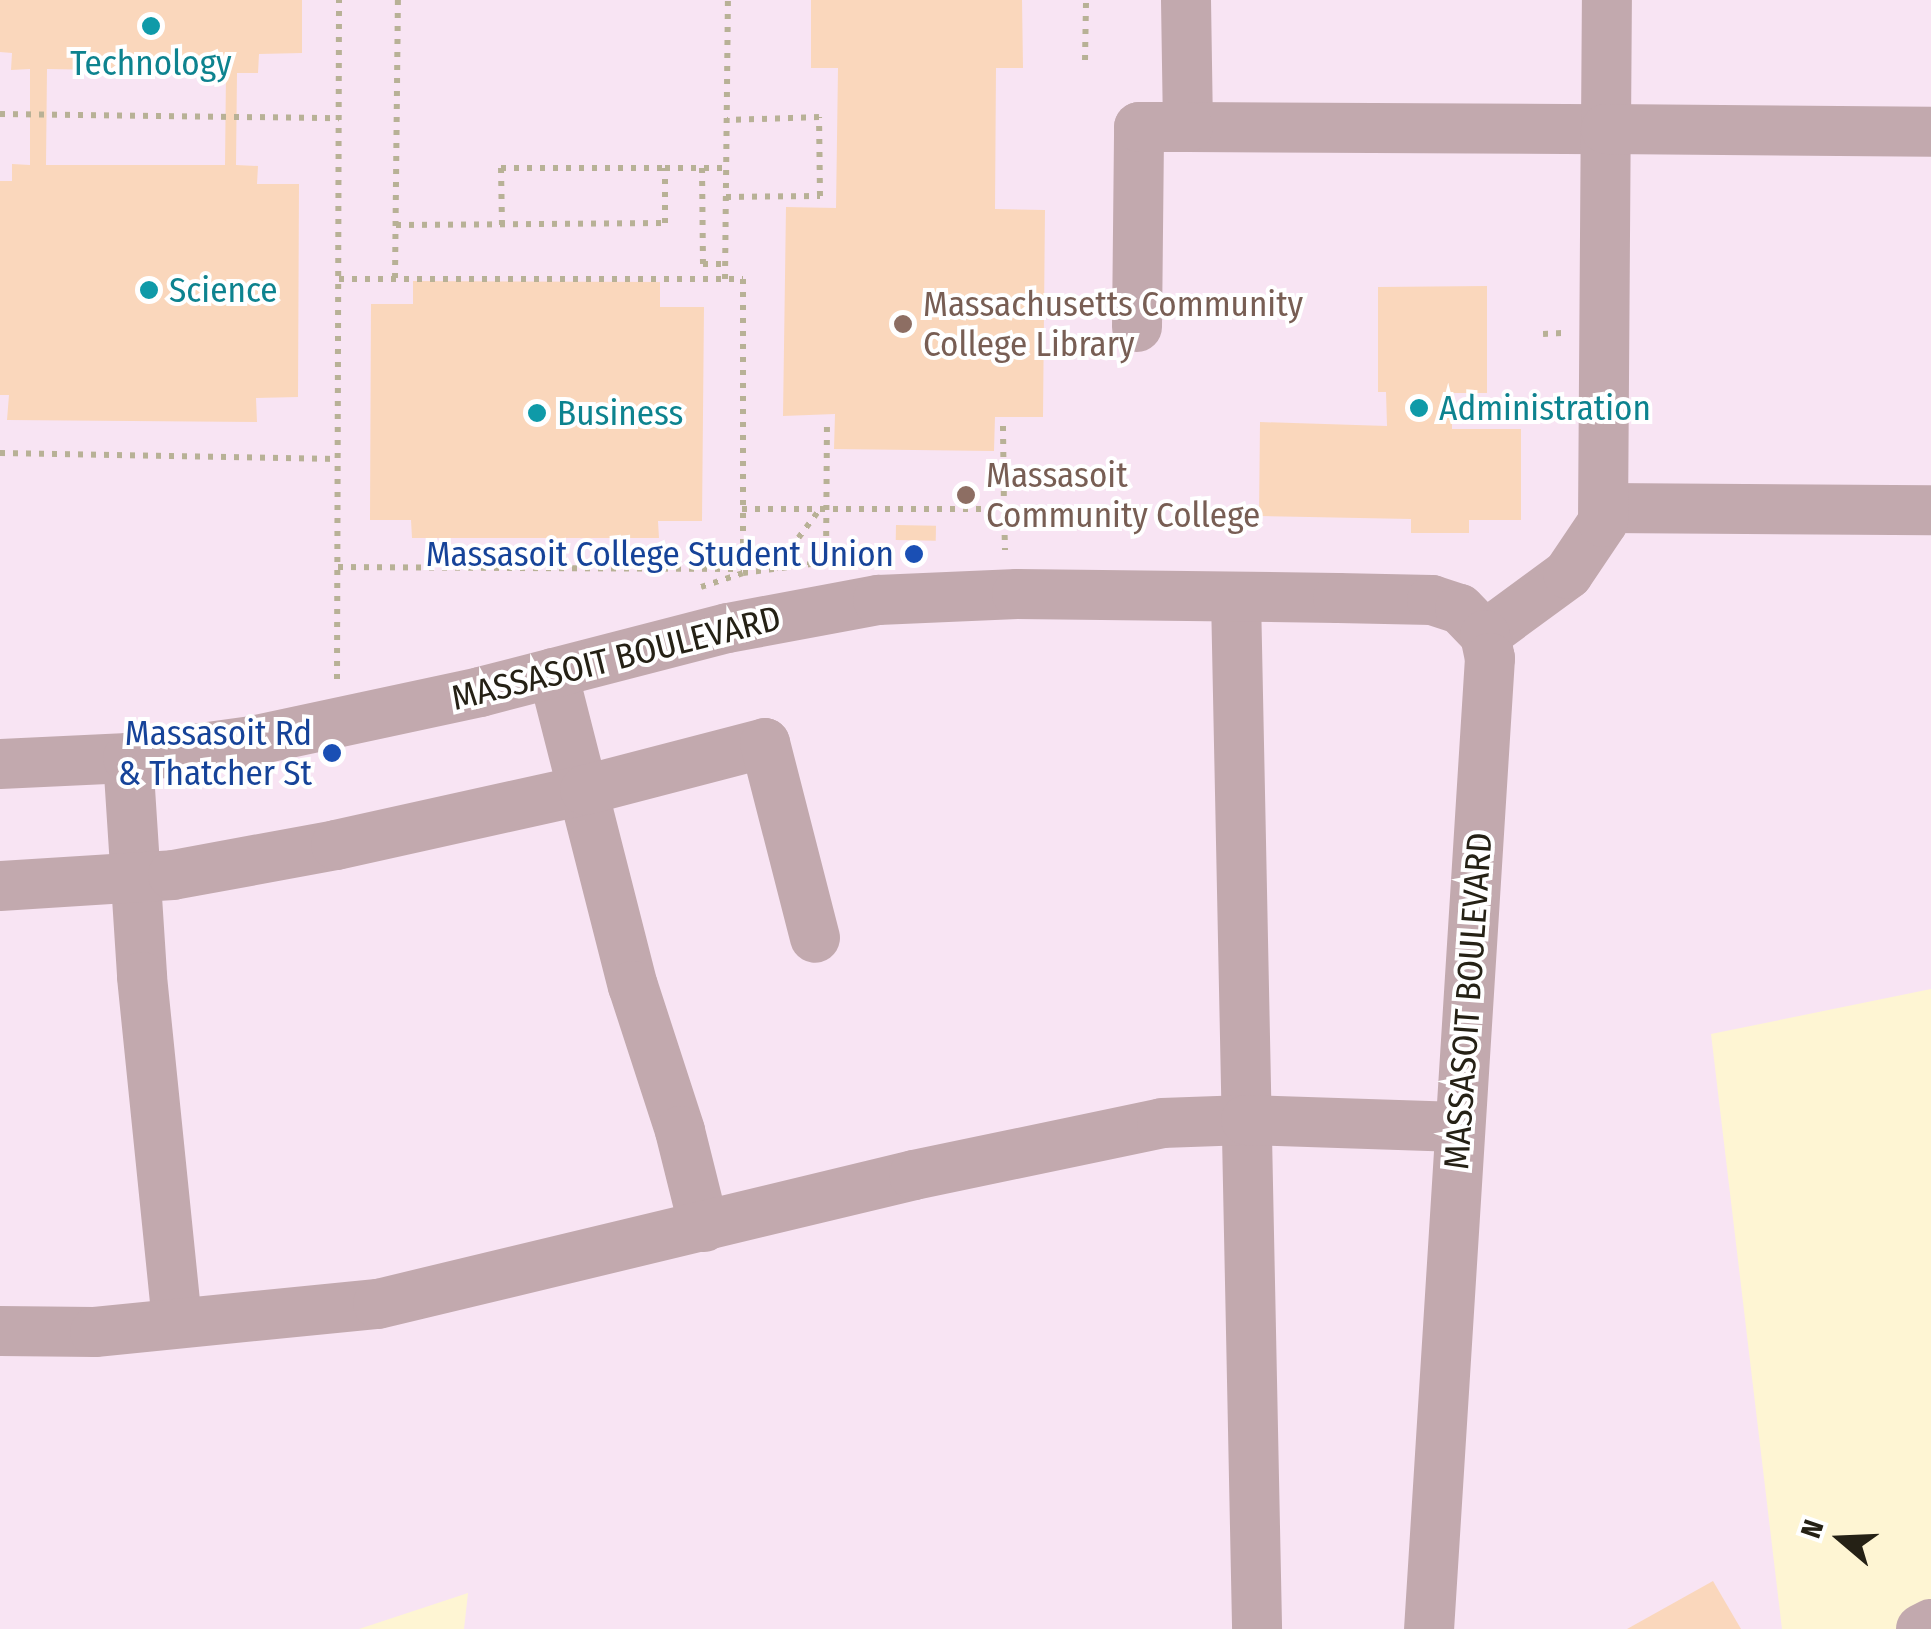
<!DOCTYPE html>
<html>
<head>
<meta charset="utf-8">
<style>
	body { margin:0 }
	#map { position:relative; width:1931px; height:1629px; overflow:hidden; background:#fef5d3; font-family:"Fira Sans Condensed",sans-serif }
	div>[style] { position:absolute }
	.education>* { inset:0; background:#f8e4f3 }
	.building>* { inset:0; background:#fad7bc; transform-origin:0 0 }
	.path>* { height:6px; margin-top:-3px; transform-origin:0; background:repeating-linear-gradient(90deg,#b8b196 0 5px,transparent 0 13px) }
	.minor>* { height:50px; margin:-25px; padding:0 25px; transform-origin:25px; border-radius:25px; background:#c2a9ae }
	.dots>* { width:28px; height:28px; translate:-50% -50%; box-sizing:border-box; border:5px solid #fff; border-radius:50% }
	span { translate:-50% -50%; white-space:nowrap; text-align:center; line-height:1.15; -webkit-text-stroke:8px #fff; paint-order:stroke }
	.culture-label { font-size:35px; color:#0d838f }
	.left { translate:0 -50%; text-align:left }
	.education-label { font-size:35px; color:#785e54 }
	.transit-label { font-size:35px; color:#164399 }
	.right { translate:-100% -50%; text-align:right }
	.street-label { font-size:35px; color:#252115 }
	.north { position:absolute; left:1791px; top:1489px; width:100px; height:100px; -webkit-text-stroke:8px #fff; paint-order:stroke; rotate:289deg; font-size:28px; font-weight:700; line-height:40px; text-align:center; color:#252115 }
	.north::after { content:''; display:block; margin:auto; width:35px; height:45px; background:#252115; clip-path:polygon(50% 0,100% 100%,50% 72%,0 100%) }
</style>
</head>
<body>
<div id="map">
	<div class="education">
		<div style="clip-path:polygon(0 0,1931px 0,1931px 989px,1711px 1034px,1782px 1629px,464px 1629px,468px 1593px,359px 1629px,0 1629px)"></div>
	</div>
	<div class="building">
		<div style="clip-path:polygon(evenodd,0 0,302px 0,302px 53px,259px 54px,258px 73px,237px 73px,236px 165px,258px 166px,257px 184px,299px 184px,298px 397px,256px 398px,257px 422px,7px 420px,9px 395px,0 395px,0 181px,12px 181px,12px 164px,30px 165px,30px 69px,11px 70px,12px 53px,0 52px,0 0,47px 69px,226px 72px,225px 165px,46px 165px,47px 69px)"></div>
		<div style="clip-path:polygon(811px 0,1022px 0,1023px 68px,996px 68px,995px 209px,1045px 210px,1043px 417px,995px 417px,994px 451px,834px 449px,835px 414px,783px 416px,786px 207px,836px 208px,838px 68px,811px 68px)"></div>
		<div style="clip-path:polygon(413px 281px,660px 282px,660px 307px,704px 307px,702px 521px,658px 521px,659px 538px,412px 538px,411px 520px,370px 520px,371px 304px,413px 304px)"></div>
		<div style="clip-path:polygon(1487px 286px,1487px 393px,1452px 393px,1452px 429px,1521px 429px,1521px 520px,1469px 520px,1469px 533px,1411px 533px,1411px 519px,1259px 516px,1260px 422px,1387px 426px,1386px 392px,1378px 392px,1378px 287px)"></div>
		<div style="left:896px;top:525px;width:40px;height:15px;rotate:1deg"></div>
		<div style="clip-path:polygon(1713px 1581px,1741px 1629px,1627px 1629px)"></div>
	</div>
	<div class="path">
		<div style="left:1085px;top:60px;width:60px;rotate:-89deg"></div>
		<div style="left:0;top:114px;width:339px;rotate:0.7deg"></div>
		<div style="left:702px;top:168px;width:96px;rotate:89.4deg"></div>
		<div style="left:703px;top:264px;width:22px"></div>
		<div style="left:726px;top:197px;width:94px;rotate:-0.6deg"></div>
		<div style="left:820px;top:196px;width:79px;rotate:-90.7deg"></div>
		<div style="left:819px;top:117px;width:92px;rotate:178.1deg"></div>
		<div style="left:396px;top:225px;width:269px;rotate:-0.4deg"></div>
		<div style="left:665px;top:223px;width:55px;rotate:-90deg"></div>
		<div style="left:665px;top:168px;width:61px"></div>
		<div style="left:502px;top:225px;width:57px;rotate:-91deg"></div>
		<div style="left:501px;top:168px;width:164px"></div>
		<div style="left:395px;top:278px;width:278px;rotate:-89.4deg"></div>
		<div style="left:339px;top:279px;width:404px"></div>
		<div style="left:743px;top:279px;width:294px;rotate:90deg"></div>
		<div style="left:725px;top:279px;width:279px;rotate:-89.4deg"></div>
		<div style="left:1543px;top:334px;width:19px;rotate:-3deg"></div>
		<div style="left:0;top:453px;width:338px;rotate:1deg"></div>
		<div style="left:742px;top:509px;width:262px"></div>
		<div style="left:1004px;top:509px;width:86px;rotate:-90.7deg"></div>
		<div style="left:1004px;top:509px;width:41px;rotate:88.6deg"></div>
		<div style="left:338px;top:567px;width:404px;rotate:0.3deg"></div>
		<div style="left:775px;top:569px;width:75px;rotate:-53.1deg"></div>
		<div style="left:701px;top:587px;width:44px;rotate:-18.4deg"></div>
		<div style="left:743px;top:573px;width:84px;rotate:-7.5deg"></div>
		<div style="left:826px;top:562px;width:141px;rotate:-89.6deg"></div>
		<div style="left:337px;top:679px;width:679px;rotate:-89.83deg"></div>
	</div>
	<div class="minor">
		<div style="left:1186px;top:0;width:127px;rotate:89.1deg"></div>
		<div style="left:1188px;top:127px;width:418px;rotate:0.3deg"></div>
		<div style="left:1606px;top:129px;width:129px;rotate:-89.6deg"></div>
		<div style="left:1137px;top:327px;width:200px;rotate:-89.4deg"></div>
		<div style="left:1139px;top:127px;width:49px"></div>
		<div style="left:1606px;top:508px;width:325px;rotate:0.4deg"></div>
		<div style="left:1236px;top:597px;width:1032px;rotate:88.83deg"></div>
		<div style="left:1485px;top:635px;width:103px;rotate:-36.3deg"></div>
		<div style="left:1568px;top:574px;width:63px;rotate:-56.1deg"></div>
		<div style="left:1603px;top:522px;width:393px;rotate:-89.6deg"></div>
		<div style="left:1606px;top:129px;width:325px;rotate:0.5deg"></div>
		<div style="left:553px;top:673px;width:323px;rotate:75.7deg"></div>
		<div style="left:633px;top:986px;width:152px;rotate:72deg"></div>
		<div style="left:680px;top:1131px;width:99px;rotate:76deg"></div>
		<div style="left:128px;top:758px;width:219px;rotate:86.3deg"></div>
		<div style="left:142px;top:977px;width:347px;rotate:84.2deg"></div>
		<div style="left:0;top:764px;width:128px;rotate:-2.7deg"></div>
		<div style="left:128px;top:758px;width:125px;rotate:-7.8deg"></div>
		<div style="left:252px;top:741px;width:233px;rotate:-12.1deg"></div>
		<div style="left:480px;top:692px;width:256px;rotate:-14.5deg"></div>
		<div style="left:728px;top:628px;width:153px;rotate:-10.6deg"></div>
		<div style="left:878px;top:600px;width:139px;rotate:-2.5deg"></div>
		<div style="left:1017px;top:594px;width:321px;rotate:0.7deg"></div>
		<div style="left:1338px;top:598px;width:94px;rotate:1.2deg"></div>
		<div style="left:1432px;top:600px;width:29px;rotate:18deg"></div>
		<div style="left:1460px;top:609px;width:36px;rotate:46deg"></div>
		<div style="left:1485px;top:635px;width:24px;rotate:78deg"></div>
		<div style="left:1490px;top:658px;width:973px;rotate:93.59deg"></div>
		<div style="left:0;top:886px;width:173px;rotate:-3.6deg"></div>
		<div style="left:173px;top:875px;width:166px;rotate:-10.4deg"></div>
		<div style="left:336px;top:845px;width:255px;rotate:-12.5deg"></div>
		<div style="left:585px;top:790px;width:186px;rotate:-14.6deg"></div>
		<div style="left:765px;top:743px;width:201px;rotate:75.6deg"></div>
		<div style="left:0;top:1331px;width:95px;rotate:0.6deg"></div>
		<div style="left:95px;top:1332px;width:284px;rotate:-5.7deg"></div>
		<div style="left:378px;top:1304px;width:551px;rotate:-13.53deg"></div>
		<div style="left:914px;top:1175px;width:253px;rotate:-11.8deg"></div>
		<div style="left:1162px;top:1123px;width:84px;rotate:-2deg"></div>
		<div style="left:1246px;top:1120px;width:213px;rotate:1.9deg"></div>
		<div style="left:1921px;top:1629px;width:11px;rotate:-27deg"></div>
	</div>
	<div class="dots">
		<div style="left:151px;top:26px;background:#0f9aa8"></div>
		<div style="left:149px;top:290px;background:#0f9aa8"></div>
		<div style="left:903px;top:324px;background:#8d6e63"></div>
		<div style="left:1419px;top:408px;background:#0f9aa8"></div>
		<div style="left:537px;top:413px;background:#0f9aa8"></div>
		<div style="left:966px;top:495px;background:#8d6e63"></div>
		<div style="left:914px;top:554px;background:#1a4fb4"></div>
		<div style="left:332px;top:753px;background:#1a4fb4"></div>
	</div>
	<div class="culture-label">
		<span style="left:151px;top:63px">Technology</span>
		<span class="left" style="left:169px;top:290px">Science</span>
		<span class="left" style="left:1439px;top:408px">Administration</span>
		<span class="left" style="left:557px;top:413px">Business</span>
	</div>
	<div class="education-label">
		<span class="left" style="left:923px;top:324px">Massachusetts Community<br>College Library</span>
		<span class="left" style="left:986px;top:495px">Massasoit<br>Community College</span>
	</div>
	<div class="transit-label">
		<span class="right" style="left:894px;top:554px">Massasoit College Student Union</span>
		<span class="right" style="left:312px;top:753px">Massasoit Rd<br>&amp; Thatcher St</span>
	</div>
	<div class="street-label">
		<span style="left:616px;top:658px;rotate:-14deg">MASSASOIT BOULEVARD</span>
		<span style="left:1468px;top:1001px;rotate:-86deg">MASSASOIT BOULEVARD</span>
	</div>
	<div class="north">N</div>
</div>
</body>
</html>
